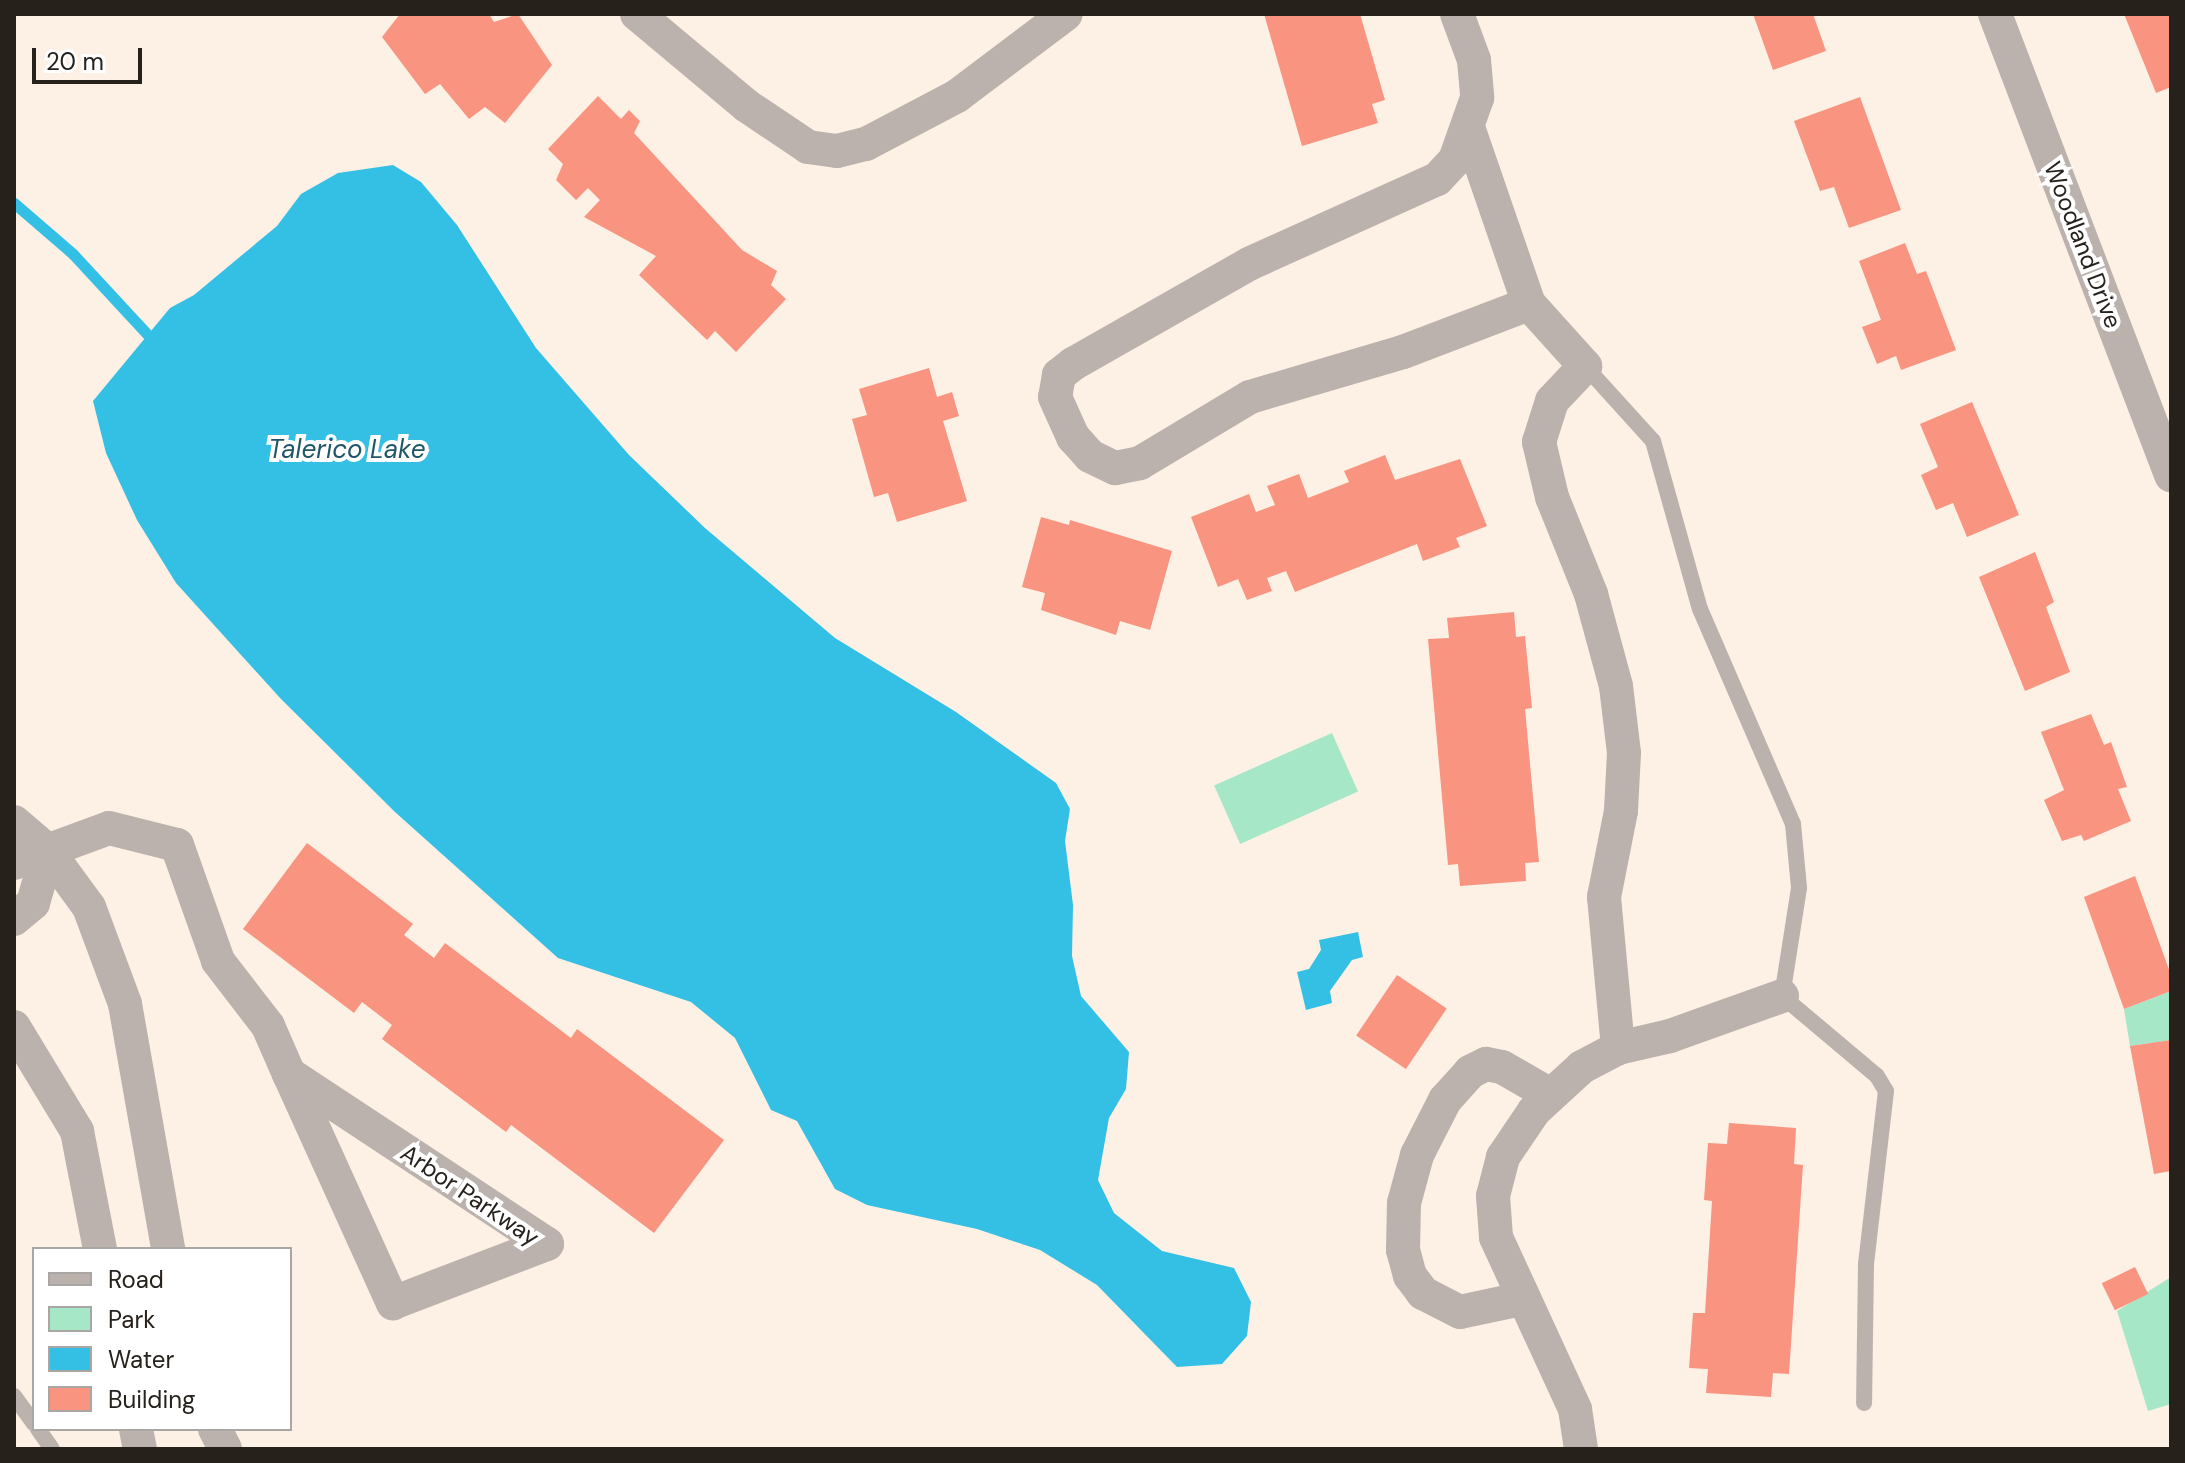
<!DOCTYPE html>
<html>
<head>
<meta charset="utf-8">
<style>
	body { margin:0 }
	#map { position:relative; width:2185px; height:1463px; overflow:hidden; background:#fdf0e5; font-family:"DM Sans",sans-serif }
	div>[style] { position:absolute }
	.green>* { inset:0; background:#a6e7c8; transform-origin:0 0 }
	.water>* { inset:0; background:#34c0e4 }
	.stream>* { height:11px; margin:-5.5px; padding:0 5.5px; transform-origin:5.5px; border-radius:5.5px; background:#34c0e4 }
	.building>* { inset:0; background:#f8947f; transform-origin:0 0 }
	.service>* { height:16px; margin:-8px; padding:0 8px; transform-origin:8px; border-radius:8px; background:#bbb2ae }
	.minor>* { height:34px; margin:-17px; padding:0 17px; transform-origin:17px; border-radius:17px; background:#bbb2ae }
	span { translate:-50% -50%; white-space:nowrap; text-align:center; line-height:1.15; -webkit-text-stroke:8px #fff; paint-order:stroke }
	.street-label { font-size:24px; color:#27211c }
	.water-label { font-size:26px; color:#205666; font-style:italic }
	.frame { position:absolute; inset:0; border:16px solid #27211c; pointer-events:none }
	.legend { position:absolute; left:32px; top:1247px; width:260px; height:184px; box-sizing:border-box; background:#fff; border:2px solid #a9a6a4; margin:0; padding:10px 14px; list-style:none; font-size:24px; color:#27211c }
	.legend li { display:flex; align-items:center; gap:16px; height:40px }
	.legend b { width:40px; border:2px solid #a9a6a4 }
	.scale { position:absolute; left:32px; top:48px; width:110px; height:36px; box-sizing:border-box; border:4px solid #27211c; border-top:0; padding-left:10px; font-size:24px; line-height:28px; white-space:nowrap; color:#27211c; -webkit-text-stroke:6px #fff; paint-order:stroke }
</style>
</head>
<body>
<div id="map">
	<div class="green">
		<div style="left:1332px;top:733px;width:64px;height:129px;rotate:66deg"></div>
		<div style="clip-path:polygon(2171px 991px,2171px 1040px,2130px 1046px,2124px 1009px)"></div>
		<div style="clip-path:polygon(2171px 1277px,2171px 1404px,2148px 1411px,2117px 1311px)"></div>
	</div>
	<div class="water">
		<div style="clip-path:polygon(393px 165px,421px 182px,457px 225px,536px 348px,629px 455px,705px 528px,835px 638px,956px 712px,1056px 783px,1070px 809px,1065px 841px,1073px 905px,1072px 956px,1081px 996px,1129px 1052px,1126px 1089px,1109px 1118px,1098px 1180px,1114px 1213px,1162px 1251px,1234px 1268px,1251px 1302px,1247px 1336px,1222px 1364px,1177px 1367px,1097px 1285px,1040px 1250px,977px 1229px,867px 1205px,835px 1189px,797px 1121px,771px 1110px,735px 1038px,691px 1002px,558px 958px,395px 812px,281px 699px,176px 583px,137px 520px,106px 453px,93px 401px,170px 308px,194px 295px,277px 226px,301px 194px,338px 173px)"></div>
		<div style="clip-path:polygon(1358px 932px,1363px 957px,1352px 960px,1330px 991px,1332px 1003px,1306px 1010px,1297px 972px,1309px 969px,1321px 950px,1319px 940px)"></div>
	</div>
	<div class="stream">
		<div style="left:14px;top:203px;width:78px;rotate:40.8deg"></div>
		<div style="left:73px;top:254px;width:110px;rotate:47.2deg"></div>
	</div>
	<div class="building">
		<div style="clip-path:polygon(400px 14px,489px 14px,494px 22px,518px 14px,552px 65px,505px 123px,485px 107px,469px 119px,440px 84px,425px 94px,382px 37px)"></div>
		<div style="clip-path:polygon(1264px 14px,1360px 14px,1385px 100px,1372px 104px,1378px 123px,1302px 146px)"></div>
		<div style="clip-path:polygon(1753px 14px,1813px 14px,1826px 51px,1773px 70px)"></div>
		<div style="clip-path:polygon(2124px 14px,2171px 14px,2171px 87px,2156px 93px)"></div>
		<div style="clip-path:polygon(598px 96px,621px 119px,629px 110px,640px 121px,634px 133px,742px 250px,777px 271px,771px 285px,786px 299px,736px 352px,715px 331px,707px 340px,639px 275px,656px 256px,584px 217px,600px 200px,588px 188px,576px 200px,556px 180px,563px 164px,548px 149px)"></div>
		<div style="clip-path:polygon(1860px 97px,1901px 210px,1849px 228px,1834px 187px,1820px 191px,1794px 121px)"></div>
		<div style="clip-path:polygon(1905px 243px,1917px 274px,1926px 271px,1956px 350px,1901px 370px,1896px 356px,1877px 364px,1862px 327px,1881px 320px,1859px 261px)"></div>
		<div style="clip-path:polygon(929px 368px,937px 397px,952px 392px,959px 416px,943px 421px,967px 501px,897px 522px,888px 493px,874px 497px,852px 419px,867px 415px,859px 389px)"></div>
		<div style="clip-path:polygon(1972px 402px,2019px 515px,1967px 537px,1953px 503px,1936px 510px,1921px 475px,1938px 467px,1920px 424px)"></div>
		<div style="clip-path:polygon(1385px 455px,1395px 480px,1460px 459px,1487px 526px,1456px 538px,1460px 547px,1423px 561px,1417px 544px,1295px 592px,1286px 571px,1267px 578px,1272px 591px,1247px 600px,1238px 579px,1218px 587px,1191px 517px,1249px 494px,1256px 512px,1275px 505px,1267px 486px,1299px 474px,1308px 498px,1349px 482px,1344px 471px)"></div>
		<div style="clip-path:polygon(1041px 517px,1069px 525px,1070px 520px,1172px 551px,1150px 630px,1120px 621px,1116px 635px,1041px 610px,1045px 593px,1022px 587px)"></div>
		<div style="clip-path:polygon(2035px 552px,2054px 602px,2046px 607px,2070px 672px,2025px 691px,1979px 577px)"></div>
		<div style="clip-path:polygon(1514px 612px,1516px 637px,1525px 636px,1532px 708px,1525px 709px,1539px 862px,1525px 863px,1526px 881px,1460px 886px,1458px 864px,1448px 865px,1428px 639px,1449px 638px,1447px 618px)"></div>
		<div style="clip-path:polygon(2091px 714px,2104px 745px,2111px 742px,2127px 787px,2118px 789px,2131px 821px,2084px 841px,2081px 835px,2062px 841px,2044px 800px,2064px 790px,2041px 732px)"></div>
		<div style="clip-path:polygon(307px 843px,413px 924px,404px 935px,434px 958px,445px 943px,571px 1038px,577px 1029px,724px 1140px,654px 1233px,511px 1125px,506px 1132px,382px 1039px,392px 1025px,362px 1002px,354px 1013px,243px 929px)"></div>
		<div style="clip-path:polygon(2135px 876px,2171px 975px,2171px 991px,2124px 1009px,2084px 897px)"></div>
		<div style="left:1397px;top:975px;width:60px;height:73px;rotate:34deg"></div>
		<div style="clip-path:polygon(2171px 1040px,2171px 1171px,2154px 1174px,2130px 1046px)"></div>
		<div style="clip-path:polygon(1729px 1123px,1796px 1128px,1794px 1164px,1803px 1165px,1789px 1374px,1773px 1373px,1771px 1397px,1706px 1393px,1708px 1369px,1689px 1368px,1693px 1313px,1705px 1313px,1712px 1201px,1704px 1200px,1708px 1143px,1727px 1144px)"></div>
		<div style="left:2135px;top:1267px;width:30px;height:37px;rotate:64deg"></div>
	</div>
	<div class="service">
		<div style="left:1585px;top:366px;width:101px;rotate:47.8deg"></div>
		<div style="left:1653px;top:441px;width:174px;rotate:74.4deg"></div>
		<div style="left:1700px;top:609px;width:234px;rotate:66.6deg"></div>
		<div style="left:1793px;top:824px;width:64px;rotate:84.6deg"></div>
		<div style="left:1799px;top:888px;width:109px;rotate:98.9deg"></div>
		<div style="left:1782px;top:996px;width:124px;rotate:40.1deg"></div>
		<div style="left:1877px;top:1076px;width:17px;rotate:59deg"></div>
		<div style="left:1886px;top:1091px;width:174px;rotate:96.6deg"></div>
		<div style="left:1866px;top:1264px;width:139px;rotate:90.8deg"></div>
		<div style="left:14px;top:1396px;width:34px;rotate:54deg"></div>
		<div style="left:38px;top:1429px;width:24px;rotate:55deg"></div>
	</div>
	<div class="minor">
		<div style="left:637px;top:14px;width:143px;rotate:39.9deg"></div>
		<div style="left:747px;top:106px;width:73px;rotate:33.9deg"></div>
		<div style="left:808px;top:147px;width:29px;rotate:8deg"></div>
		<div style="left:837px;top:151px;width:30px;rotate:-14deg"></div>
		<div style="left:866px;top:144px;width:103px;rotate:-27.8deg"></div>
		<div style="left:957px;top:96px;width:136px;rotate:-37deg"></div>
		<div style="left:1457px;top:14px;width:49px;rotate:69.7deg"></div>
		<div style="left:1474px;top:60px;width:38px;rotate:85deg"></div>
		<div style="left:1477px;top:98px;width:66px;rotate:109.5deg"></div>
		<div style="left:1455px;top:160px;width:26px;rotate:133deg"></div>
		<div style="left:1437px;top:179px;width:206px;rotate:155.7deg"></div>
		<div style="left:1249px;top:264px;width:202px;rotate:150.4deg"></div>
		<div style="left:1073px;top:364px;width:18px;rotate:142deg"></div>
		<div style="left:1059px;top:375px;width:22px;rotate:100deg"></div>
		<div style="left:1055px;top:397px;width:44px;rotate:65.8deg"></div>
		<div style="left:1073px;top:437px;width:25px;rotate:48deg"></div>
		<div style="left:1090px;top:456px;width:28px;rotate:26deg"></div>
		<div style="left:1115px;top:468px;width:25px;rotate:-11deg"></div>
		<div style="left:1140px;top:463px;width:128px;rotate:-31deg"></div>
		<div style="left:1250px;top:397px;width:159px;rotate:-16.4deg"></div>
		<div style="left:1403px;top:352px;width:135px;rotate:-20.9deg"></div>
		<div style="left:1529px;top:304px;width:84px;rotate:47.9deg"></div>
		<div style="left:1585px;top:366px;width:48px;rotate:133.3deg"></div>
		<div style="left:1552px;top:401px;width:43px;rotate:107.6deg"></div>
		<div style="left:1539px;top:442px;width:57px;rotate:76.7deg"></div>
		<div style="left:1552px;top:497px;width:105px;rotate:68.1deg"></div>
		<div style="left:1591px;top:594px;width:95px;rotate:74.8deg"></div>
		<div style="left:1616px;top:686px;width:67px;rotate:83.2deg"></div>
		<div style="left:1624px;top:753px;width:58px;rotate:93deg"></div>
		<div style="left:1621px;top:811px;width:88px;rotate:101.2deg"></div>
		<div style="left:1604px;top:897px;width:152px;rotate:84.7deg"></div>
		<div style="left:1995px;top:14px;width:494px;rotate:69.1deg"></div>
		<div style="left:1469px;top:130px;width:184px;rotate:71deg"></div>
		<div style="left:14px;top:822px;width:45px;rotate:40.5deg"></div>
		<div style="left:48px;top:851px;width:69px;rotate:53.8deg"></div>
		<div style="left:89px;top:907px;width:103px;rotate:69.6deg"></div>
		<div style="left:125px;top:1004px;width:249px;rotate:80deg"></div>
		<div style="left:14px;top:863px;width:101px;rotate:-20.2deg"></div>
		<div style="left:109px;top:828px;width:70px;rotate:14deg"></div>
		<div style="left:177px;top:845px;width:123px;rotate:70.5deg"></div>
		<div style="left:218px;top:961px;width:82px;rotate:52.4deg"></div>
		<div style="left:268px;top:1026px;width:52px;rotate:66.4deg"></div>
		<div style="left:289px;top:1074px;width:252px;rotate:65.6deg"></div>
		<div style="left:393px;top:1303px;width:165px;rotate:-21deg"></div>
		<div style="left:547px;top:1244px;width:309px;rotate:-146.6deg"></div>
		<div style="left:14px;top:919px;width:25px;rotate:-40deg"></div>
		<div style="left:33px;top:903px;width:54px;rotate:-73.9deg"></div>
		<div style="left:14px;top:1027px;width:122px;rotate:58.8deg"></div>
		<div style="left:77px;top:1131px;width:120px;rotate:79deg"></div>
		<div style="left:1521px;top:1299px;width:62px;rotate:168deg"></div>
		<div style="left:1460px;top:1312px;width:42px;rotate:-152.8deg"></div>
		<div style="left:1423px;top:1293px;width:21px;rotate:-127deg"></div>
		<div style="left:1410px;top:1276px;width:27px;rotate:-105deg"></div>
		<div style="left:1403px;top:1250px;width:47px;rotate:-88.8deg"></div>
		<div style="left:1404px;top:1203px;width:50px;rotate:-74.8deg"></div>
		<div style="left:1417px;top:1155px;width:62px;rotate:-63deg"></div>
		<div style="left:1445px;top:1100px;width:38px;rotate:-48deg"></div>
		<div style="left:1470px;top:1072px;width:18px;rotate:-27deg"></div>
		<div style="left:1486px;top:1064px;width:16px;rotate:11deg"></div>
		<div style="left:1502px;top:1067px;width:54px;rotate:29.9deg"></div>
		<div style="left:136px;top:1429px;width:20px;rotate:79deg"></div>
		<div style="left:215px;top:1429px;width:22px;rotate:63deg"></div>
		<div style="left:1581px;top:1449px;width:40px;rotate:-98.5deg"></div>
		<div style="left:1575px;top:1409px;width:189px;rotate:-114.7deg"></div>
		<div style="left:1496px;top:1237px;width:41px;rotate:-94.2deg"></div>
		<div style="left:1493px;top:1196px;width:40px;rotate:-75.6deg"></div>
		<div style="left:1503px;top:1157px;width:55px;rotate:-56deg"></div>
		<div style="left:1534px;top:1111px;width:65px;rotate:-42.5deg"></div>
		<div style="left:1582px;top:1067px;width:41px;rotate:-27.8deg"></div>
		<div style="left:1618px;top:1048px;width:53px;rotate:-13deg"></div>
		<div style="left:1670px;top:1036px;width:119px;rotate:-19.7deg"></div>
	</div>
	<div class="street-label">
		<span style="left:2083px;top:245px;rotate:69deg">Woodland Drive</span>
		<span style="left:470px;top:1195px;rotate:34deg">Arbor Parkway</span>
	</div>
	<div class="water-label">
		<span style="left:347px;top:450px">Talerico Lake</span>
	</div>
	<div class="frame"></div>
	<ul class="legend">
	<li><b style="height:10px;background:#bbb2ae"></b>Road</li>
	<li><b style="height:22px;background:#a6e7c8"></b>Park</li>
	<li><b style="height:22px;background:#34c0e4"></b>Water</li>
	<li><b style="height:22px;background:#f8947f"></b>Building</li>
	</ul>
	<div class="scale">20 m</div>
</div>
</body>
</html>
